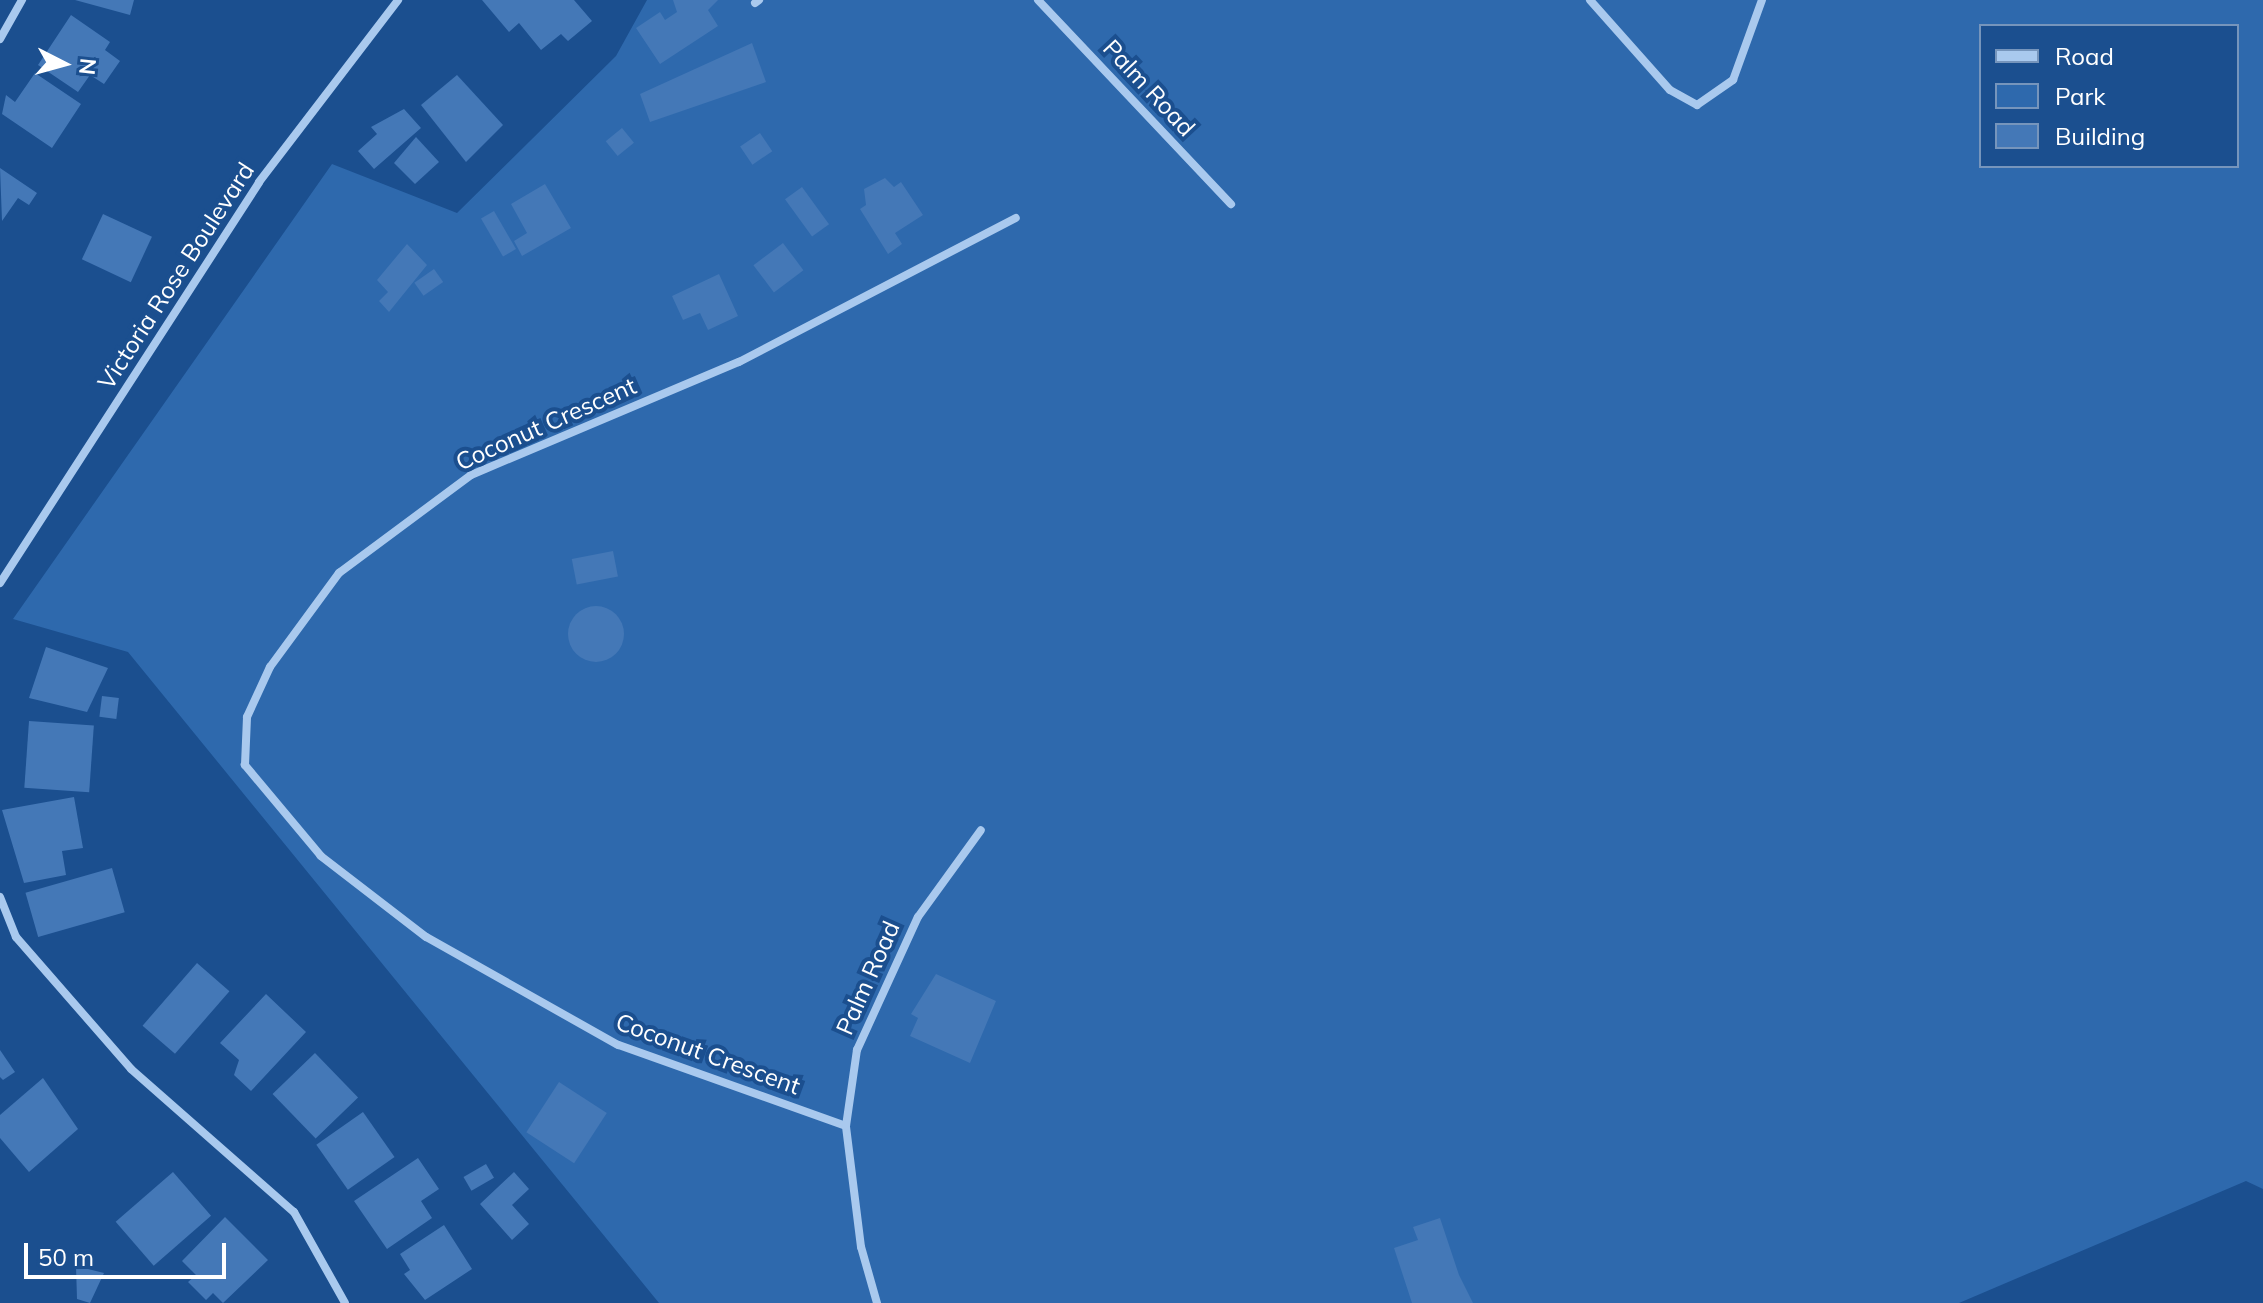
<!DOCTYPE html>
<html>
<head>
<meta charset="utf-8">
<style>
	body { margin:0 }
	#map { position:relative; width:2263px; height:1303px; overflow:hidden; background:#1b4f8f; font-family:Mulish,sans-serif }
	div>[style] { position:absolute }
	.green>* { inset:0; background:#2e69ad }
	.building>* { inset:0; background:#4478b7; transform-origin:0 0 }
	.round { border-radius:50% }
	.minor>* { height:8px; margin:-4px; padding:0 4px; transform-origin:4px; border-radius:4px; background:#a9c9ee }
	span { translate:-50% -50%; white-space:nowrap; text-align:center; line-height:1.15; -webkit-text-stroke:8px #1b4f8f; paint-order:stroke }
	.street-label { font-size:24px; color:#fff }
	.legend { position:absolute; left:1979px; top:24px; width:260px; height:144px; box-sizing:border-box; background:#1b4f8f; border:2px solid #7695bc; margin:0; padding:10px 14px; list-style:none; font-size:24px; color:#fff }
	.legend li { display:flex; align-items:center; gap:16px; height:40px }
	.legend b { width:40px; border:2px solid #7695bc }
	.north { position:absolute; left:24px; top:24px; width:80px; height:80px; -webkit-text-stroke:6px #1b4f8f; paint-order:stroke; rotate:96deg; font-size:22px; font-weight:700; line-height:32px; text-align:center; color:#fff }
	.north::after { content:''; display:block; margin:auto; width:28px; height:36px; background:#fff; clip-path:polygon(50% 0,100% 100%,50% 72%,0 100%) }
	.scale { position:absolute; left:24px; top:1243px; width:202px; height:36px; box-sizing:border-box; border:4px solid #fff; border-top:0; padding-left:10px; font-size:24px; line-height:28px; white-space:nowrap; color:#fff; -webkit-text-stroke:6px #1b4f8f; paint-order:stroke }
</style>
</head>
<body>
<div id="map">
	<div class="green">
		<div style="clip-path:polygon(evenodd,647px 0,2263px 0,2263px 1189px,2246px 1181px,1959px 1303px,659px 1303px,128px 652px,13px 619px,332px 164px,457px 213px,616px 56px,647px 0,1981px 26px,2237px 26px,2237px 166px,1981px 166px,1981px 26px)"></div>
	</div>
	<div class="building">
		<div style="clip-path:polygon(75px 0,134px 0,130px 15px)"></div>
		<div style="clip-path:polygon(482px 0,574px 0,592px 21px,568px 41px,561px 34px,541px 50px,519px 23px,509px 32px)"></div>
		<div style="clip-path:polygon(673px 0,718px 0,708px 10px,718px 26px,660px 64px,636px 28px,660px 12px,665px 20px,677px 12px)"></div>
		<div style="clip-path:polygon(71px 15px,110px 42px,105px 50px,120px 61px,104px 84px,90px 75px,78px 92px,38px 65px)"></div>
		<div style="clip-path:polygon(752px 43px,766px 82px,650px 122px,640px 94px)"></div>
		<div style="left:1130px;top:68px;width:18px;height:10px;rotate:38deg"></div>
		<div style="clip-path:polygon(35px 73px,81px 104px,52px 148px,2px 114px,6px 95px,15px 102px)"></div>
		<div style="clip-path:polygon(457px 75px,503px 125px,466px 162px,421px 105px)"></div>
		<div style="clip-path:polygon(404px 109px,421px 128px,374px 169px,358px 151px,377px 134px,371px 127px)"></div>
		<div style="left:622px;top:128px;width:19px;height:21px;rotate:51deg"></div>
		<div style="left:760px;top:133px;width:22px;height:24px;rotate:56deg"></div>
		<div style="clip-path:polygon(416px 137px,439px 162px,415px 184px,394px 163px)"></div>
		<div style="clip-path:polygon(0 168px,37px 193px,29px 205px,18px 198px,2px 221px)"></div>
		<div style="clip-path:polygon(885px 178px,894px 187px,901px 182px,923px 215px,895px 233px,902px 244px,888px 254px,860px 209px,866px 205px,864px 189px)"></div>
		<div style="clip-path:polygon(545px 184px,571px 228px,522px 256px,514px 241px,527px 233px,511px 204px)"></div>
		<div style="left:802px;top:187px;width:46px;height:21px;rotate:54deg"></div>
		<div style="left:494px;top:211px;width:44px;height:15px;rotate:60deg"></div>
		<div style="left:103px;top:214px;width:54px;height:50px;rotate:25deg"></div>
		<div style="left:783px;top:243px;width:34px;height:37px;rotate:53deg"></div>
		<div style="clip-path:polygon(407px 244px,427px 265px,389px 312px,379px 301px,388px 292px,377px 280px)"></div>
		<div style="left:434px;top:269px;width:16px;height:24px;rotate:55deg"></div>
		<div style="clip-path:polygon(719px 274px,738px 316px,708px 330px,700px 313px,683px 320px,672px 296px)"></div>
		<div style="left:613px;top:551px;width:26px;height:42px;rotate:79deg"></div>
		<div class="round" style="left:568px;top:606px;width:56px;height:56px"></div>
		<div style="clip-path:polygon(46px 647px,108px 668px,87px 712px,29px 698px)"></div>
		<div style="left:102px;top:696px;width:17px;height:21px;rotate:7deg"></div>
		<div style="left:29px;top:721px;width:65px;height:67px;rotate:4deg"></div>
		<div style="clip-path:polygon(74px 797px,83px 848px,62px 851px,66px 875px,24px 883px,2px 810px)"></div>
		<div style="left:112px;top:868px;width:46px;height:90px;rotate:74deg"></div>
		<div style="left:197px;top:963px;width:43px;height:83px;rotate:41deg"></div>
		<div style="clip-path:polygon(936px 974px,996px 1001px,970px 1063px,910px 1036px,918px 1018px,911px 1014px)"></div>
		<div style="clip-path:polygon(266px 994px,306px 1032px,251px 1091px,234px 1075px,239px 1060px,220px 1043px)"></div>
		<div style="clip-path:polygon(0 1050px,15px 1072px,3px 1080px,0 1077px)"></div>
		<div style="left:315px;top:1053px;width:62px;height:59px;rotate:46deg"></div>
		<div style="clip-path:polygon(43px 1078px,78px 1129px,29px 1172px,0 1138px,0 1115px)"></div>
		<div style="left:559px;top:1082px;width:57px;height:60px;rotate:33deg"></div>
		<div style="left:363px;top:1112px;width:55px;height:57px;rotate:55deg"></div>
		<div style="clip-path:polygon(418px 1158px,439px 1189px,421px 1201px,432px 1218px,387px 1249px,354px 1201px)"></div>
		<div style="left:486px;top:1164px;width:16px;height:26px;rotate:60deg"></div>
		<div style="left:173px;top:1172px;width:58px;height:76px;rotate:49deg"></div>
		<div style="clip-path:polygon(514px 1172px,529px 1189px,512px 1205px,529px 1224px,512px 1240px,480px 1204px)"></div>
		<div style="clip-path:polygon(225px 1217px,268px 1260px,223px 1303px,213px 1293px,206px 1300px,188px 1282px,196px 1275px,182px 1261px)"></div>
		<div style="clip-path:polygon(1440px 1218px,1459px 1275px,1473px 1303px,1412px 1303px,1394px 1248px,1418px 1240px,1413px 1227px)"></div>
		<div style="clip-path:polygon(444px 1225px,472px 1269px,425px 1300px,404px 1274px,410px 1270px,400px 1254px)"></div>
		<div style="clip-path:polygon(76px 1266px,104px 1273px,90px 1303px,77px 1299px)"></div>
	</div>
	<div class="minor">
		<div style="left:1038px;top:0;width:281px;rotate:46.6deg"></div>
		<div style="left:1590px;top:0;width:120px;rotate:48.4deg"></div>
		<div style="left:1670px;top:90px;width:31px;rotate:29deg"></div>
		<div style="left:1697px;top:105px;width:44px;rotate:-34.8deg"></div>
		<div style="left:1733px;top:80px;width:85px;rotate:-70.1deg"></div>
		<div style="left:755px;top:3px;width:5px;rotate:-37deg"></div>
		<div style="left:0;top:39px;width:45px;rotate:-60.6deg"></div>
		<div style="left:0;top:583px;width:477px;rotate:-57.1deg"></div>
		<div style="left:259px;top:182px;width:229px;rotate:-52.6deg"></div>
		<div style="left:0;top:897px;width:43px;rotate:68.2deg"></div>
		<div style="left:16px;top:937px;width:175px;rotate:48.9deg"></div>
		<div style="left:131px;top:1069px;width:217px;rotate:41.3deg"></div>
		<div style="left:294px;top:1212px;width:104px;rotate:60.7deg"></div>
		<div style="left:846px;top:1126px;width:242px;rotate:-160.4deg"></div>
		<div style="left:618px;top:1045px;width:220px;rotate:-150.6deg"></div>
		<div style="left:426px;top:937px;width:133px;rotate:-142.4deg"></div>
		<div style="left:321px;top:856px;width:119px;rotate:-129.9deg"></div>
		<div style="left:245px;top:765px;width:48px;rotate:-87.6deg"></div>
		<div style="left:247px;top:717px;width:55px;rotate:-65.3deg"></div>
		<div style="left:270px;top:667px;width:117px;rotate:-53.7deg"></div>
		<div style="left:339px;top:573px;width:164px;rotate:-36.6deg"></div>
		<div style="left:471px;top:475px;width:291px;rotate:-22.9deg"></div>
		<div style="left:739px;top:362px;width:312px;rotate:-27.5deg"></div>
		<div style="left:877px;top:1303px;width:58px;rotate:-105.9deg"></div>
		<div style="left:861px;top:1247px;width:122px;rotate:-97.1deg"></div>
		<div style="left:846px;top:1126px;width:77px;rotate:-81.8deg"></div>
		<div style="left:857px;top:1050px;width:146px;rotate:-65.4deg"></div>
		<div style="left:918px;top:917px;width:107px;rotate:-54.1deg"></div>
	</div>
	<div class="street-label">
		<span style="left:1149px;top:88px;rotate:47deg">Palm Road</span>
		<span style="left:176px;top:276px;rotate:-57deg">Victoria Rose Boulevard</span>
		<span style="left:546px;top:424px;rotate:-24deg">Coconut Crescent</span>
		<span style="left:868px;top:978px;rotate:-66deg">Palm Road</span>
		<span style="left:708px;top:1054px;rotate:20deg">Coconut Crescent</span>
	</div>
	<ul class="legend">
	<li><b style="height:10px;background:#a9c9ee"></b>Road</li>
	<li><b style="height:22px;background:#2e69ad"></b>Park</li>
	<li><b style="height:22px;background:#4478b7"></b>Building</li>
	</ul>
	<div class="north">N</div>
	<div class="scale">50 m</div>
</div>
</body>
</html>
